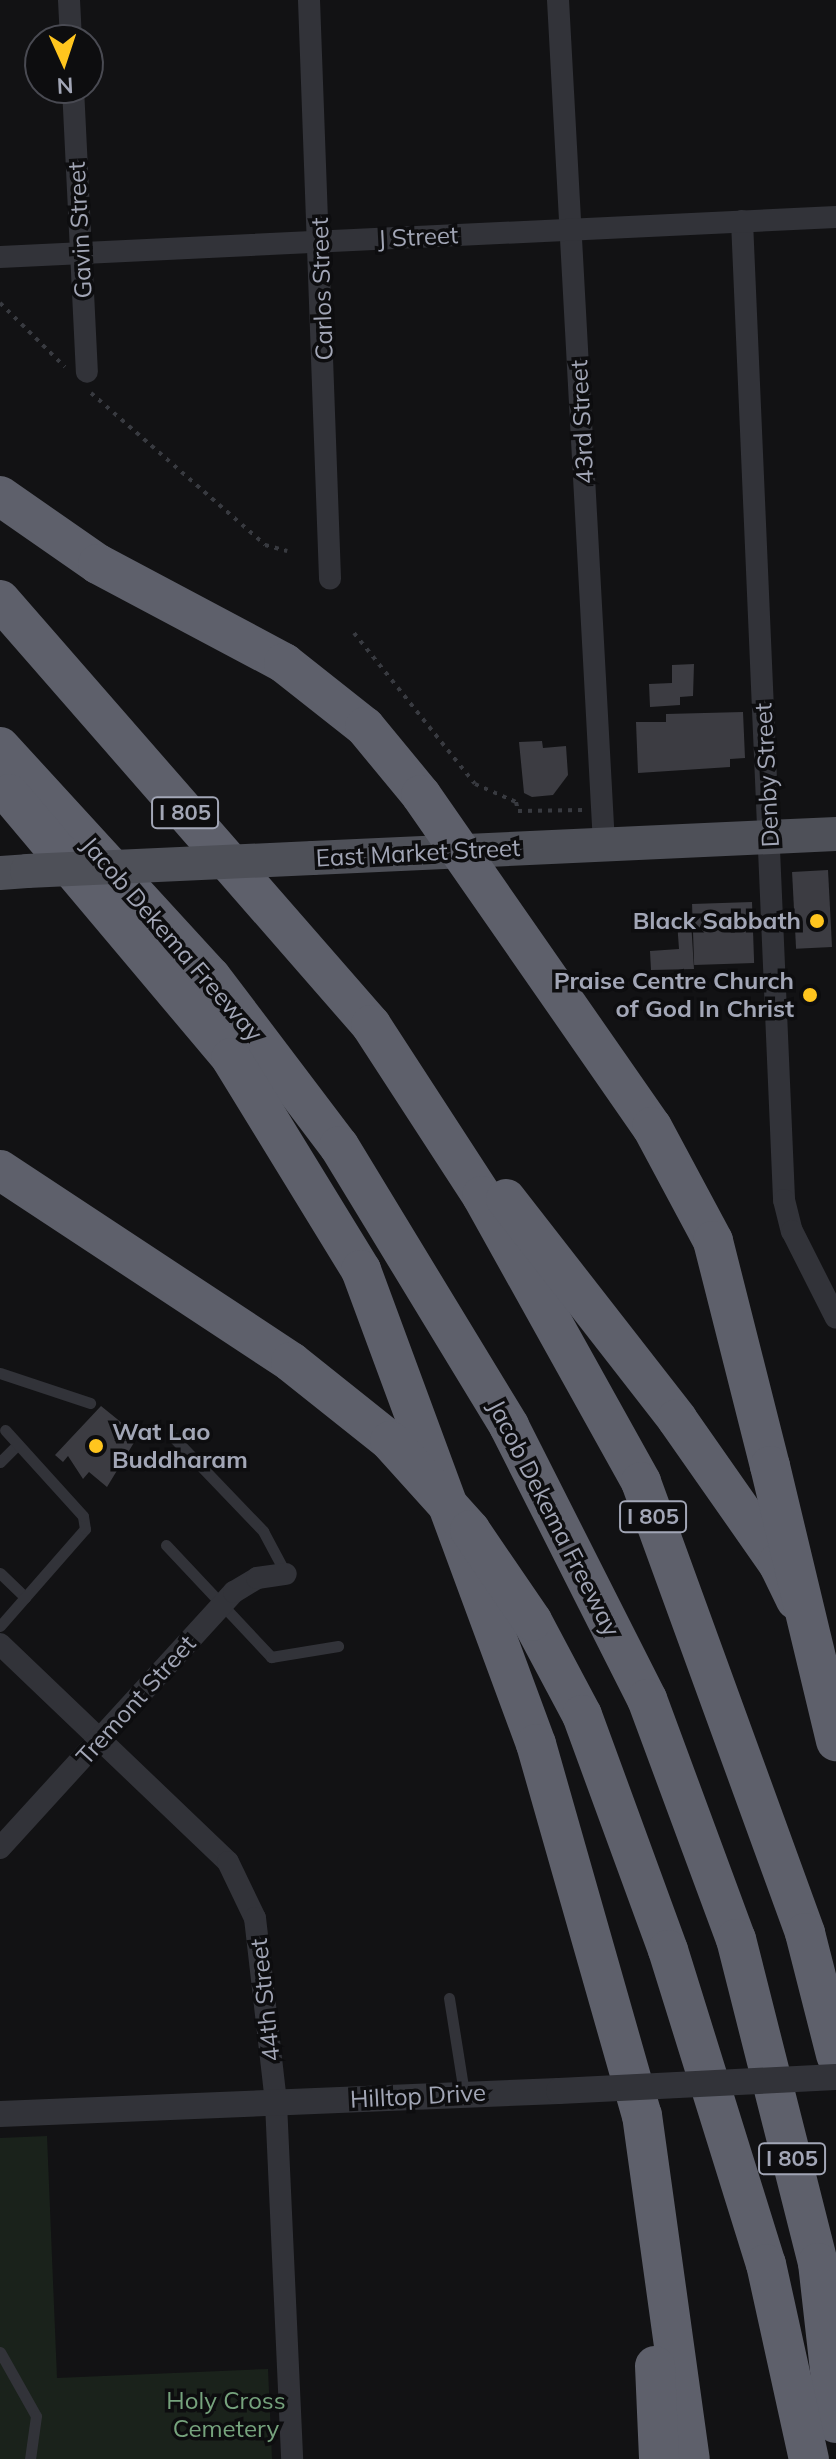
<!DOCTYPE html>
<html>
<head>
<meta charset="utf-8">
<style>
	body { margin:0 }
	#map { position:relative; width:836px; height:2459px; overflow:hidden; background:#121214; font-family:Mulish,sans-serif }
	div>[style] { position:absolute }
	.green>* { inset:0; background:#1a221b }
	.building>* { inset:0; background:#3c3c42; transform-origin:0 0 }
	.path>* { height:4px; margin-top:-2px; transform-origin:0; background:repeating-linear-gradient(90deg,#383a40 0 4px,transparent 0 10px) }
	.service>* { height:11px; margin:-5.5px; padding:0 5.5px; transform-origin:5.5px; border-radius:5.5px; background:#323339 }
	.minor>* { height:22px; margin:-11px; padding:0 11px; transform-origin:11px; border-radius:11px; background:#323339 }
	.tertiary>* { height:26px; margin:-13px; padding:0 13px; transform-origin:13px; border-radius:13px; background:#323339 }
	.primary>* { height:34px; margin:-17px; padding:0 17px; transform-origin:17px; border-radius:17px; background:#4e5058 }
	.motorway>* { height:40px; margin:-20px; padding:0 20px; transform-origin:20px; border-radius:20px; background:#5e606b }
	.tertiary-bridge>* { height:26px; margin:-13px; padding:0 13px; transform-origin:13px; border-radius:13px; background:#323339 }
	.primary-bridge>* { height:34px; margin:-17px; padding:0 17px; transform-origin:17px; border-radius:17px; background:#4e5058 }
	.motorway-bridge>* { height:40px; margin:-20px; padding:0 20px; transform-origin:20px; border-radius:20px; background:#5e606b }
	.dots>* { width:22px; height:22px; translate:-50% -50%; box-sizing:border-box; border:4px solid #0d0d0f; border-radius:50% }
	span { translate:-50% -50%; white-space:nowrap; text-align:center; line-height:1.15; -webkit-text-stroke:7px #0d0d0f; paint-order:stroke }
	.shield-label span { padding:2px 6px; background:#0d0d0f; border:2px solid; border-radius:6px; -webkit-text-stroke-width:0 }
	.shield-label { font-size:22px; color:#a2a6b6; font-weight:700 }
	.street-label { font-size:24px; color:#a2a6b6 }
	.poi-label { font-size:24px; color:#a2a6b6; font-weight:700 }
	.right { translate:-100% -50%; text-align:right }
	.left { translate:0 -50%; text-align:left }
	.park-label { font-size:24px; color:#76a37d }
	.north { position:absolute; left:24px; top:24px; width:80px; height:80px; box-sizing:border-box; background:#0d0d0f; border:2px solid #494a52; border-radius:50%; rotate:177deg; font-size:22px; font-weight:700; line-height:32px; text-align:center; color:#a2a6b6 }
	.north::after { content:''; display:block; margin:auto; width:28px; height:36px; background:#ffc51e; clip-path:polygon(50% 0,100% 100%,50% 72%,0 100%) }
</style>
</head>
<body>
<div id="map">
	<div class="green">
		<div style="clip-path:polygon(47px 2136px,57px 2378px,268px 2369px,272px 2459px,0 2459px,0 2138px)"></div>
	</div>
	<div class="building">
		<div style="clip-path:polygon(694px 664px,693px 696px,680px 697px,680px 705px,650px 707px,649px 684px,672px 683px,672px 665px)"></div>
		<div style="clip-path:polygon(743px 712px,745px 758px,730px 759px,730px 767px,638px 773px,636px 722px,666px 722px,666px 714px)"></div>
		<div style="clip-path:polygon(542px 741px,543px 748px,566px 746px,568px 775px,553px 795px,532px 797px,524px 793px,519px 742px)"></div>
		<div style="left:828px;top:870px;width:77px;height:36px;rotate:87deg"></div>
		<div style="left:752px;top:902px;width:61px;height:60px;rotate:88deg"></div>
		<div style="clip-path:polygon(677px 921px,691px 921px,694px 969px,651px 970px,650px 951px,679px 949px)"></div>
		<div style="clip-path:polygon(101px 1406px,138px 1436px,107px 1487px,89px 1472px,83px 1479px,68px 1456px,63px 1462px,55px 1455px)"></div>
	</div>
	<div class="path">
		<div style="left:0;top:303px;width:91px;rotate:44.6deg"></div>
		<div style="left:91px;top:393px;width:231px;rotate:41.1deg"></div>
		<div style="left:265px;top:545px;width:23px;rotate:15deg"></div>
		<div style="left:354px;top:633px;width:193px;rotate:51.3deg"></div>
		<div style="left:475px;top:784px;width:45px;rotate:23.7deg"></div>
		<div style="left:516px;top:802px;width:9px;rotate:77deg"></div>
		<div style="left:518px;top:811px;width:66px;rotate:-0.9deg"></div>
	</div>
	<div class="service">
		<div style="left:0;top:1373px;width:95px;rotate:18.4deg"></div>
		<div style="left:172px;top:1436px;width:132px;rotate:46.2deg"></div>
		<div style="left:263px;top:1531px;width:49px;rotate:61.9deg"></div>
		<div style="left:0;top:1462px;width:25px;rotate:-45deg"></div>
		<div style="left:166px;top:1545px;width:154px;rotate:46.8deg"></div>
		<div style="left:271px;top:1657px;width:68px;rotate:-9.3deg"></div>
		<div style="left:0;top:1573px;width:35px;rotate:44deg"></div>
		<div style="left:0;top:1626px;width:129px;rotate:-48.8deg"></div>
		<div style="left:85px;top:1529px;width:13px;rotate:-99deg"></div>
		<div style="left:83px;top:1516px;width:116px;rotate:-132.2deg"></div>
		<div style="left:449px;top:1998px;width:96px;rotate:81deg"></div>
		<div style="left:0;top:2352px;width:73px;rotate:60.6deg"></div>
		<div style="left:36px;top:2416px;width:43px;rotate:97.9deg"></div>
	</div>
	<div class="minor">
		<div style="left:69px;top:0;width:40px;rotate:87.1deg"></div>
		<div style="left:309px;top:0;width:579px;rotate:87.92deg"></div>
		<div style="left:558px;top:0;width:845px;rotate:86.88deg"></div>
		<div style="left:73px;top:88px;width:284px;rotate:87.2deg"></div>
		<div style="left:742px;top:221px;width:980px;rotate:87.54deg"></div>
		<div style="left:784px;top:1200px;width:32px;rotate:76deg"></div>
		<div style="left:792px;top:1231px;width:97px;rotate:63.2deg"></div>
		<div style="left:0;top:257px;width:837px;rotate:-2.74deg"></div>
		<div style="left:0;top:1644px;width:315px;rotate:43.7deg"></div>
		<div style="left:228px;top:1862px;width:62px;rotate:64.3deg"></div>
		<div style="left:255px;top:1918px;width:186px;rotate:83.5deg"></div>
		<div style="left:276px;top:2103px;width:356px;rotate:87.4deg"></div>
		<div style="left:0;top:1848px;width:347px;rotate:-47.6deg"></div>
		<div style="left:234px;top:1592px;width:27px;rotate:-31deg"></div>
		<div style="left:257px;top:1578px;width:29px;rotate:-8deg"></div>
	</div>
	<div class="tertiary">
		<div style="left:0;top:2114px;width:559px;rotate:-2.36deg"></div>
	</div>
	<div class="primary">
		<div style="left:313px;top:858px;width:524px;rotate:-2.63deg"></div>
		<div style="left:0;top:873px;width:27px;rotate:-4deg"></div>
	</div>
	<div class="motorway">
		<div style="left:0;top:496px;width:119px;rotate:34.8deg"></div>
		<div style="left:98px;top:564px;width:211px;rotate:28deg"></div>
		<div style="left:284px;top:663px;width:103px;rotate:38.3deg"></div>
		<div style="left:365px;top:727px;width:88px;rotate:50.5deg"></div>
		<div style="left:421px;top:795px;width:404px;rotate:55.2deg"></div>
		<div style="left:652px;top:1127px;width:129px;rotate:61.8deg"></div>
		<div style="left:713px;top:1241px;width:232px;rotate:75.8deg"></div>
		<div style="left:0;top:600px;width:564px;rotate:48.88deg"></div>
		<div style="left:371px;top:1025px;width:204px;rotate:57deg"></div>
		<div style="left:482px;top:1196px;width:327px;rotate:60.9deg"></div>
		<div style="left:641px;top:1482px;width:480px;rotate:70deg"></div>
		<div style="left:805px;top:1933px;width:126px;rotate:75.7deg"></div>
		<div style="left:0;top:747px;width:312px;rotate:47.5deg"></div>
		<div style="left:211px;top:977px;width:212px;rotate:52.9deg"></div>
		<div style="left:339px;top:1146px;width:328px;rotate:58.7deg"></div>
		<div style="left:509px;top:1426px;width:306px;rotate:63.2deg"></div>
		<div style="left:647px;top:1699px;width:256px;rotate:69.7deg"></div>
		<div style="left:736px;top:1939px;width:334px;rotate:75.8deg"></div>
		<div style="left:818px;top:2263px;width:161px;rotate:83.6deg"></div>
		<div style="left:9px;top:794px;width:345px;rotate:49.9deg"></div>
		<div style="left:231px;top:1058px;width:249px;rotate:58.5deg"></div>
		<div style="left:361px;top:1270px;width:505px;rotate:69.74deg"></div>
		<div style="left:536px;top:1744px;width:386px;rotate:74.1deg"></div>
		<div style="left:642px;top:2115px;width:347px;rotate:82.1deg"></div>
		<div style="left:0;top:1170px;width:349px;rotate:33.4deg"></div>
		<div style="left:506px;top:1199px;width:279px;rotate:52.1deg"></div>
		<div style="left:677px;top:1419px;width:176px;rotate:55deg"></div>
		<div style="left:778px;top:1563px;width:41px;rotate:64.1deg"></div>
		<div style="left:532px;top:1621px;width:106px;rotate:62deg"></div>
		<div style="left:582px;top:1715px;width:250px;rotate:69.9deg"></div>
		<div style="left:668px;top:1950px;width:329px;rotate:72.7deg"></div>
		<div style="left:766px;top:2264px;width:200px;rotate:77.6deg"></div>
		<div style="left:655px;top:2366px;width:93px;rotate:87.5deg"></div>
	</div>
	<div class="tertiary-bridge">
		<div style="left:559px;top:2091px;width:277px;rotate:-2.9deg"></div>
	</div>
	<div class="primary-bridge">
		<div style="left:27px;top:871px;width:286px;rotate:-2.6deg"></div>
	</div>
	<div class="motorway-bridge">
		<div style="left:291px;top:1362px;width:127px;rotate:38.6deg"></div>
		<div style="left:390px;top:1441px;width:120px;rotate:48deg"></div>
		<div style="left:470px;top:1530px;width:110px;rotate:55.7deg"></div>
		<div style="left:770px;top:1466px;width:283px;rotate:76.5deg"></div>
	</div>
	<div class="dots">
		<div style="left:817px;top:921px;background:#ffc51e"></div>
		<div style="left:810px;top:995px;background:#ffc51e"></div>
		<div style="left:96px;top:1446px;background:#ffc51e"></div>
	</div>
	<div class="shield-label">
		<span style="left:185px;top:813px">I 805</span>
		<span style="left:653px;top:1517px">I 805</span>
		<span style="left:792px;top:2159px">I 805</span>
	</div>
	<div class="street-label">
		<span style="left:80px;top:230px;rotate:-93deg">Gavin Street</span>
		<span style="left:418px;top:237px;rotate:-3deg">J Street</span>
		<span style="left:322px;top:289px;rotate:-92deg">Carlos Street</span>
		<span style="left:582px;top:422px;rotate:-93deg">43rd Street</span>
		<span style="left:767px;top:775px;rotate:-93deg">Denby Street</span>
		<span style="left:418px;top:853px;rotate:-3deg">East Market Street</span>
		<span style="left:172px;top:939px;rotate:49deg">Jacob Dekema Freeway</span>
		<span style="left:554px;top:1518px;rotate:63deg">Jacob Dekema Freeway</span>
		<span style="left:136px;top:1700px;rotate:-48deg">Tremont Street</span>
		<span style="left:265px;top:2000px;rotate:-96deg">44th Street</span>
		<span style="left:418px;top:2096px;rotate:-3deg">Hilltop Drive</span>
	</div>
	<div class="poi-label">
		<span class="right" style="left:801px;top:921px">Black Sabbath</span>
		<span class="right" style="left:794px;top:995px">Praise Centre Church<br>of God In Christ</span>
		<span class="left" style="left:112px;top:1446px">Wat Lao<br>Buddharam</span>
	</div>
	<div class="park-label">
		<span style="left:226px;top:2415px">Holy Cross<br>Cemetery</span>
	</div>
	<div class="north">N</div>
</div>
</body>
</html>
